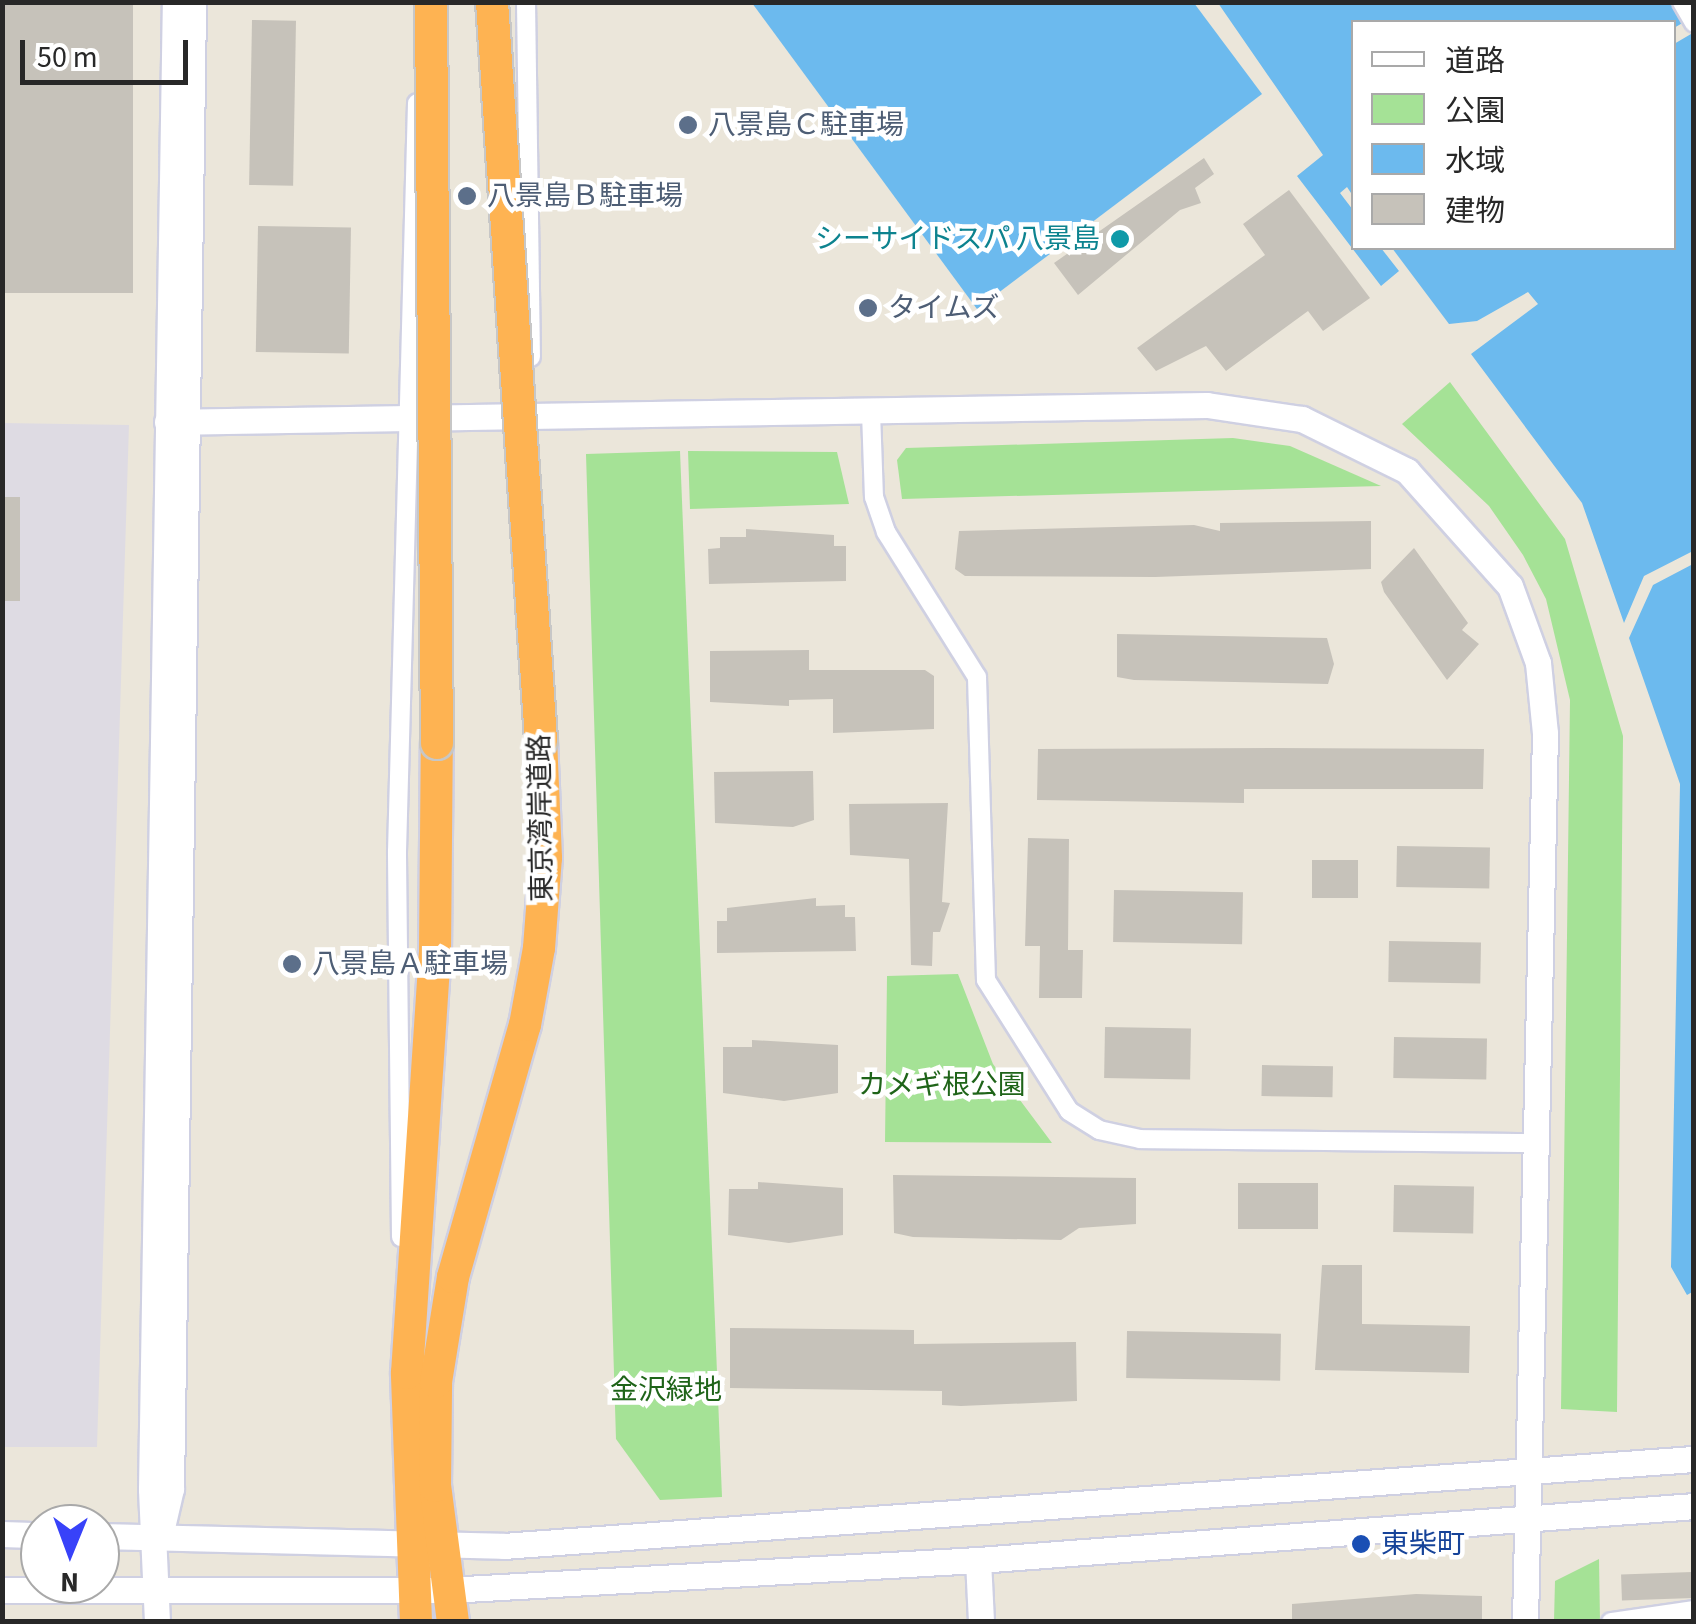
<!DOCTYPE html>
<html>
<head>
<meta charset="utf-8">
<style>
	body { margin:0 }
	#map { position:relative; width:1696px; height:1624px; overflow:hidden; background:#ebe6da; font-family:"Source Sans 3","Noto Sans JP",sans-serif }
	div>[style] { position:absolute }
	.industrial>* { inset:0; background:#dedbe3 }
	.green>* { inset:0; background:#a5e296 }
	.water>* { inset:0; background:#6cbaee }
	.building>* { inset:0; background:#c6c2ba; transform-origin:0 0 }
	.roads { filter:drop-shadow(2px 0 #cfd0e2) drop-shadow(-2px 0 #cfd0e2) drop-shadow(0 2px #cfd0e2) drop-shadow(0 -2px #cfd0e2) }
	.street>* { height:18px; margin:-9px; padding:0 9px; transform-origin:9px; border-radius:9px; background:#fff }
	.secondary>* { height:25px; margin:-12.5px; padding:0 12.5px; transform-origin:12.5px; border-radius:12.5px; background:#fff }
	.highway>* { height:32px; margin:-16px; padding:0 16px; transform-origin:16px; border-radius:16px; background:#feb352 }
	.bridges { filter:drop-shadow(2px 0 #c7c7c7) drop-shadow(-2px 0 #c7c7c7) drop-shadow(0 2px #c7c7c7) drop-shadow(0 -2px #c7c7c7) }
	.highway-bridge>* { height:32px; margin:-16px; padding:0 16px; transform-origin:16px; border-radius:16px; background:#feb352 }
	.dots>* { width:28px; height:28px; translate:-50% -50%; box-sizing:border-box; border:5px solid #fff; border-radius:50% }
	span { translate:-50% -50%; white-space:nowrap; text-align:center; line-height:1.15; -webkit-text-stroke:9px #fff; paint-order:stroke }
	.service-label { font-size:28px; color:#4e5e75 }
	.left { translate:0 -50%; text-align:left }
	.culture-label { font-size:28px; color:#0d838f }
	.right { translate:-100% -50%; text-align:right }
	.street-label { font-size:28px; color:#282828 }
	.park-label { font-size:28px; color:#1f6419 }
	.transit-label { font-size:28px; color:#164399 }
	.frame { position:absolute; inset:0; border:5px solid #282828; pointer-events:none }
	.legend { position:absolute; left:1351px; top:20px; width:325px; height:230px; box-sizing:border-box; background:#fff; border:2px solid #a9a9a9; margin:0; padding:12px 18px; list-style:none; font-size:30px; color:#282828 }
	.legend li { display:flex; align-items:center; gap:20px; height:50px }
	.legend b { width:50px; border:2px solid #a9a9a9 }
	.north { position:absolute; left:20px; top:1504px; width:100px; height:100px; box-sizing:border-box; background:#fff; border:2px solid #a9a9a9; border-radius:50%; rotate:181deg; font-size:28px; font-weight:700; line-height:40px; text-align:center; color:#282828 }
	.north::after { content:''; display:block; margin:auto; width:35px; height:45px; background:#3842f9; clip-path:polygon(50% 0,100% 100%,50% 72%,0 100%) }
	.scale { position:absolute; left:20px; top:40px; width:168px; height:45px; box-sizing:border-box; border:5px solid #282828; border-top:0; padding-left:12px; font-size:30px; line-height:35px; white-space:nowrap; color:#282828; -webkit-text-stroke:8px #fff; paint-order:stroke }
</style>
</head>
<body>
<div id="map">
	<div class="industrial">
		<div style="clip-path:polygon(3px 423px,129px 425px,97px 1447px,3px 1447px)"></div>
	</div>
	<div class="green">
		<div style="clip-path:polygon(1450px 382px,1565px 539px,1623px 736px,1617px 1412px,1561px 1409px,1570px 700px,1546px 599px,1523px 555px,1489px 506px,1402px 424px)"></div>
		<div style="clip-path:polygon(1233px 438px,1290px 446px,1381px 486px,902px 499px,897px 460px,906px 448px)"></div>
		<div style="clip-path:polygon(680px 451px,722px 1497px,660px 1500px,616px 1439px,586px 454px)"></div>
		<div style="clip-path:polygon(688px 451px,837px 452px,849px 504px,690px 509px)"></div>
		<div style="clip-path:polygon(958px 974px,993px 1064px,1052px 1143px,885px 1142px,887px 976px)"></div>
		<div style="clip-path:polygon(1599px 1559px,1600px 1621px,1554px 1621px,1555px 1581px)"></div>
	</div>
	<div class="water">
		<div style="clip-path:polygon(1672px 2px,1684px 22px,1674px 28px,1354px 22px,1353px 196px,1347px 187px,1340px 193px,1353px 210px,1354px 248px,1381px 248px,1399px 271px,1381px 286px,1297px 176px,1323px 155px,1218px 3px)"></div>
		<div style="clip-path:polygon(752px 3px,1194px 3px,1262px 94px,977px 309px)"></div>
		<div style="clip-path:polygon(1691px 34px,1693px 551px,1644px 576px,1624px 623px,1582px 503px,1471px 354px,1538px 304px,1528px 292px,1477px 321px,1449px 324px,1392px 248px,1674px 248px,1674px 44px)"></div>
		<div style="clip-path:polygon(1693px 564px,1694px 1291px,1687px 1295px,1671px 1267px,1680px 784px,1629px 638px,1653px 585px)"></div>
	</div>
	<div class="building">
		<div style="left:2px;top:2px;width:131px;height:291px"></div>
		<div style="left:252px;top:20px;width:44px;height:165px;rotate:1deg"></div>
		<div style="clip-path:polygon(1204px 158px,1214px 174px,1195px 188px,1201px 203px,1180px 210px,1078px 295px,1054px 263px)"></div>
		<div style="clip-path:polygon(1289px 190px,1370px 298px,1323px 331px,1308px 311px,1226px 371px,1206px 346px,1156px 371px,1137px 348px,1265px 255px,1243px 224px)"></div>
		<div style="left:258px;top:226px;width:93px;height:126px;rotate:1deg"></div>
		<div style="left:2px;top:497px;width:18px;height:104px"></div>
		<div style="clip-path:polygon(1371px 521px,1371px 569px,1155px 577px,965px 576px,955px 569px,959px 531px,1194px 525px,1220px 531px,1220px 523px)"></div>
		<div style="clip-path:polygon(746px 529px,834px 535px,834px 546px,846px 546px,846px 581px,709px 584px,708px 549px,720px 548px,720px 537px,746px 537px)"></div>
		<div style="clip-path:polygon(1414px 548px,1468px 623px,1462px 630px,1479px 644px,1447px 680px,1384px 592px,1381px 582px)"></div>
		<div style="clip-path:polygon(1117px 634px,1327px 638px,1334px 664px,1328px 684px,1134px 680px,1117px 677px)"></div>
		<div style="clip-path:polygon(809px 650px,809px 670px,925px 670px,934px 676px,934px 729px,833px 733px,833px 699px,789px 700px,789px 706px,710px 702px,710px 651px)"></div>
		<div style="clip-path:polygon(1273px 748px,1484px 749px,1483px 789px,1244px 789px,1244px 803px,1037px 800px,1038px 749px)"></div>
		<div style="clip-path:polygon(813px 771px,814px 820px,793px 827px,715px 823px,714px 772px)"></div>
		<div style="clip-path:polygon(948px 803px,942px 902px,950px 903px,940px 932px,933px 932px,932px 966px,911px 965px,909px 859px,850px 855px,849px 804px)"></div>
		<div style="clip-path:polygon(1028px 838px,1069px 839px,1068px 950px,1083px 950px,1082px 998px,1039px 998px,1040px 946px,1025px 946px)"></div>
		<div style="left:1397px;top:846px;width:93px;height:41px;rotate:1deg"></div>
		<div style="left:1312px;top:860px;width:46px;height:38px"></div>
		<div style="left:1114px;top:890px;width:129px;height:52px;rotate:1deg"></div>
		<div style="clip-path:polygon(816px 898px,816px 906px,845px 905px,845px 917px,855px 917px,856px 951px,717px 953px,717px 921px,727px 921px,727px 908px)"></div>
		<div style="left:1389px;top:941px;width:92px;height:41px;rotate:1deg"></div>
		<div style="left:1105px;top:1027px;width:86px;height:51px;rotate:1deg"></div>
		<div style="left:1394px;top:1037px;width:93px;height:41px;rotate:1deg"></div>
		<div style="clip-path:polygon(752px 1040px,838px 1045px,838px 1093px,784px 1101px,723px 1093px,723px 1047px,752px 1047px)"></div>
		<div style="left:1262px;top:1065px;width:71px;height:31px;rotate:1deg"></div>
		<div style="clip-path:polygon(893px 1175px,1136px 1178px,1136px 1224px,1079px 1228px,1061px 1240px,913px 1237px,894px 1233px)"></div>
		<div style="clip-path:polygon(758px 1182px,843px 1188px,843px 1235px,789px 1243px,728px 1235px,729px 1189px,758px 1189px)"></div>
		<div style="left:1238px;top:1183px;width:80px;height:46px"></div>
		<div style="left:1394px;top:1185px;width:80px;height:47px;rotate:1deg"></div>
		<div style="clip-path:polygon(1322px 1265px,1362px 1265px,1362px 1324px,1470px 1326px,1469px 1373px,1315px 1370px)"></div>
		<div style="clip-path:polygon(730px 1328px,914px 1330px,914px 1344px,1076px 1342px,1077px 1401px,961px 1406px,942px 1405px,942px 1391px,730px 1388px)"></div>
		<div style="left:1127px;top:1331px;width:154px;height:47px;rotate:1deg"></div>
		<div style="left:1692px;top:1572px;width:26px;height:71px;rotate:88deg"></div>
		<div style="clip-path:polygon(1416px 1594px,1482px 1596px,1482px 1622px,1292px 1622px,1292px 1604px)"></div>
	</div>
	<div class="roads">
		<div class="street">
			<div style="left:526px;top:2px;width:355px;rotate:89.2deg"></div>
			<div style="left:1682px;top:2px;width:24px;rotate:60deg"></div>
			<div style="left:871px;top:412px;width:85px;rotate:88deg"></div>
			<div style="left:874px;top:497px;width:37px;rotate:71deg"></div>
			<div style="left:886px;top:532px;width:171px;rotate:57.9deg"></div>
			<div style="left:977px;top:677px;width:303px;rotate:88.3deg"></div>
			<div style="left:986px;top:980px;width:155px;rotate:57.6deg"></div>
			<div style="left:1069px;top:1111px;width:36px;rotate:32deg"></div>
			<div style="left:1099px;top:1130px;width:42px;rotate:12.4deg"></div>
			<div style="left:1140px;top:1139px;width:394px;rotate:0.6deg"></div>
			<div style="left:401px;top:1237px;width:385px;rotate:-90.6deg"></div>
			<div style="left:397px;top:852px;width:749px;rotate:-88.47deg"></div>
			<div style="left:1611px;top:1622px;width:84px;rotate:-8.2deg"></div>
		</div>
		<div class="secondary">
			<div style="left:167px;top:422px;width:1040px;rotate:-0.94deg"></div>
			<div style="left:1207px;top:405px;width:96px;rotate:8.4deg"></div>
			<div style="left:1302px;top:419px;width:117px;rotate:26.3deg"></div>
			<div style="left:1407px;top:471px;width:154px;rotate:48.2deg"></div>
			<div style="left:1510px;top:586px;width:82px;rotate:70deg"></div>
			<div style="left:1538px;top:663px;width:70px;rotate:84.3deg"></div>
			<div style="left:1545px;top:733px;width:889px;rotate:91.29deg"></div>
			<div style="left:163px;top:1523px;width:35px;rotate:-77deg"></div>
			<div style="left:171px;top:1489px;width:1487px;rotate:-89.15deg"></div>
			<div style="left:2px;top:1534px;width:38px;rotate:2deg"></div>
			<div style="left:100px;top:1536px;width:403px;rotate:1.4deg"></div>
			<div style="left:503px;top:1546px;width:1194px;rotate:-4.18deg"></div>
			<div style="left:978px;top:1560px;width:62px;rotate:87.2deg"></div>
			<div style="left:2px;top:1590px;width:446px"></div>
			<div style="left:448px;top:1590px;width:531px;rotate:-3.24deg"></div>
			<div style="left:978px;top:1560px;width:718px;rotate:-4.31deg"></div>
			<div style="left:157px;top:1622px;width:133px;rotate:-92.6deg"></div>
			<div style="left:151px;top:1489px;width:1487px;rotate:-89.08deg"></div>
		</div>
		<div class="highway">
			<div style="left:416px;top:1622px;width:249px;rotate:-92.1deg"></div>
			<div style="left:407px;top:1373px;width:421px;rotate:-86.2deg"></div>
			<div style="left:435px;top:953px;width:210px;rotate:-89.5deg"></div>
			<div style="left:453px;top:1622px;width:137px;rotate:-97.5deg"></div>
			<div style="left:435px;top:1486px;width:104px;rotate:-89.4deg"></div>
			<div style="left:436px;top:1382px;width:106px;rotate:-80.8deg"></div>
			<div style="left:453px;top:1277px;width:262px;rotate:-74.1deg"></div>
			<div style="left:525px;top:1025px;width:78px;rotate:-79.7deg"></div>
			<div style="left:539px;top:948px;width:90px;rotate:-85.6deg"></div>
			<div style="left:546px;top:858px;width:118px;rotate:-92.4deg"></div>
		</div>
	</div>
	<div class="bridges">
		<div class="highway-bridge">
			<div style="left:431px;top:2px;width:741px;rotate:89.54deg"></div>
			<div style="left:492px;top:2px;width:740px;rotate:86.2deg"></div>
		</div>
	</div>
	<div class="dots">
		<div style="left:688px;top:125px;background:#5c6f8a"></div>
		<div style="left:467px;top:196px;background:#5c6f8a"></div>
		<div style="left:1120px;top:239px;background:#0f9aa8"></div>
		<div style="left:868px;top:308px;background:#5c6f8a"></div>
		<div style="left:292px;top:964px;background:#5c6f8a"></div>
		<div style="left:1361px;top:1544px;background:#1a4fb4"></div>
	</div>
	<div class="service-label">
		<span class="left" style="left:708px;top:125px">八景島Ｃ駐車場</span>
		<span class="left" style="left:487px;top:196px">八景島Ｂ駐車場</span>
		<span class="left" style="left:888px;top:308px">タイムズ</span>
		<span class="left" style="left:312px;top:964px">八景島Ａ駐車場</span>
	</div>
	<div class="culture-label">
		<span class="right" style="left:1100px;top:239px">シーサイドスパ 八景島</span>
	</div>
	<div class="street-label">
		<span style="left:541px;top:818px;rotate:-91deg">東京湾岸道路</span>
	</div>
	<div class="park-label">
		<span style="left:942px;top:1085px">カメギ根公園</span>
		<span style="left:666px;top:1390px">金沢緑地</span>
	</div>
	<div class="transit-label">
		<span class="left" style="left:1381px;top:1544px">東柴町</span>
	</div>
	<div class="frame"></div>
	<ul class="legend">
	<li><b style="height:12px;background:#fff"></b>道路</li>
	<li><b style="height:28px;background:#a5e296"></b>公園</li>
	<li><b style="height:28px;background:#6cbaee"></b>水域</li>
	<li><b style="height:28px;background:#c6c2ba"></b>建物</li>
	</ul>
	<div class="north">N</div>
	<div class="scale">50 m</div>
</div>
</body>
</html>
